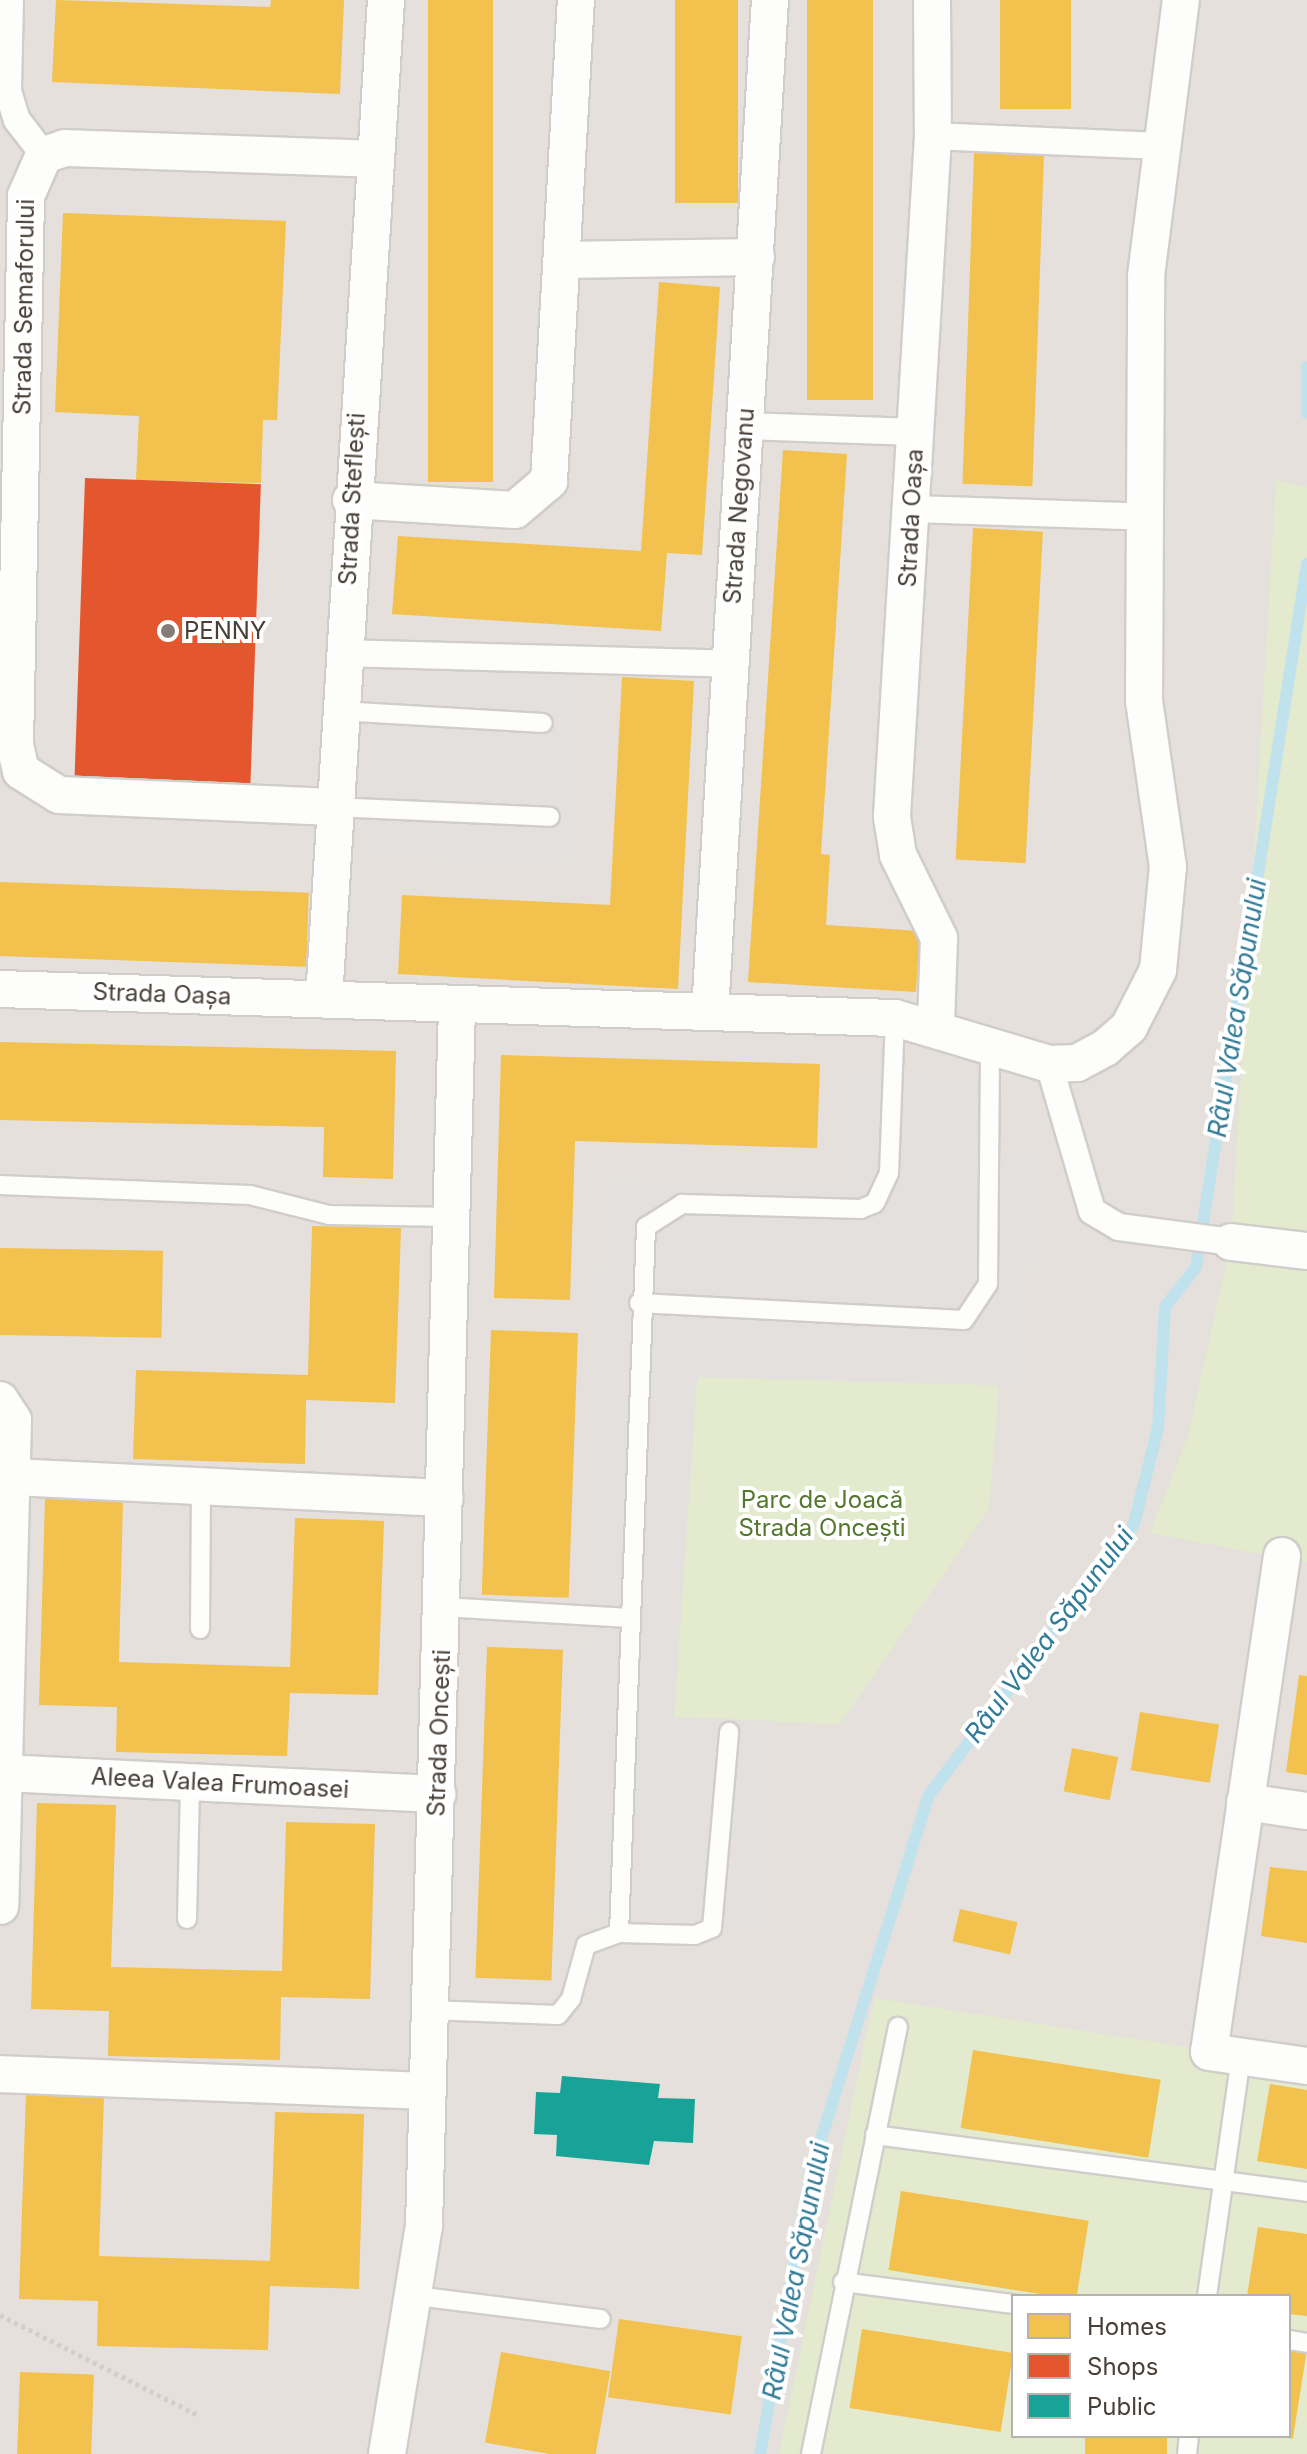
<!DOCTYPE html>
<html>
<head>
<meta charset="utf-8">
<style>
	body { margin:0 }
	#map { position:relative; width:1307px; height:2454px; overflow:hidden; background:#f2efec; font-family:Inter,sans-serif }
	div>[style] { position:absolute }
	.residential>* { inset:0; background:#e5e0db }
	.green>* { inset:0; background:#e3eace }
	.parking>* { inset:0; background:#e4e0dd; transform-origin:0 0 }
	.homes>* { inset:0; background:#f2c14e; transform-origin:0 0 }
	.shops>* { inset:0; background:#e4572e; transform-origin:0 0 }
	.public>* { inset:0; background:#17a398 }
	.stream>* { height:12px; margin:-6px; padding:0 6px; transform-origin:6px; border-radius:6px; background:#c0e2ed }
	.path>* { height:5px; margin-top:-2.5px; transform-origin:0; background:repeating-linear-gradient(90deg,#d2cfcb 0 4px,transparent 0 8px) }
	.roads { filter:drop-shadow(2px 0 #d0cdca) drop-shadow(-2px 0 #d0cdca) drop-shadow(0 2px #d0cdca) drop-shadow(0 -2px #d0cdca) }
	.service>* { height:18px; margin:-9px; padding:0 9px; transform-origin:9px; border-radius:9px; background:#fdfdfc }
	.pedestrian>* { height:26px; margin:-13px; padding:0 13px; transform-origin:13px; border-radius:13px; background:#fdfdfc }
	.minor>* { height:36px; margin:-18px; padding:0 18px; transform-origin:18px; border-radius:18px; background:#fdfdfc }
	.dots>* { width:22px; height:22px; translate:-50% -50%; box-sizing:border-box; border:4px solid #fff; border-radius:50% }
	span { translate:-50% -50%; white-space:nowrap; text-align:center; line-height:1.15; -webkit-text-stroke:8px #fff; paint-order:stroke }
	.street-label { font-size:24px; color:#484038 }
	.poi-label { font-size:24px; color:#484038 }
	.left { translate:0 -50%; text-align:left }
	.park-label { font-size:24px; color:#55772e }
	.water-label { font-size:26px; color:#307b97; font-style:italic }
	.legend { position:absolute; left:1011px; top:2294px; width:280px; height:144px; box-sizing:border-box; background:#fff; border:2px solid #b6b3af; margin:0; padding:10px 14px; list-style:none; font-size:24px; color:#484038 }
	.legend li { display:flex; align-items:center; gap:16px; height:40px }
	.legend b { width:40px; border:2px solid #b6b3af }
</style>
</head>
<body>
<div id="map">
	<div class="residential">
		<div style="clip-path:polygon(evenodd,0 0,1307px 0,1307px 2454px,0 2454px,0 0,1013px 2296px,1289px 2296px,1289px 2436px,1013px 2436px,1013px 2296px)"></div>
	</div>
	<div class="green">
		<div style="clip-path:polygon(1276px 481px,1307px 487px,1307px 1563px,1150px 1533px,1188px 1436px,1231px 1242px)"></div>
		<div style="clip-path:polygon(697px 1377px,999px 1385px,989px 1509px,840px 1724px,674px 1718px)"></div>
		<div style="clip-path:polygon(evenodd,874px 1998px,1307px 2066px,1307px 2454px,779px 2454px,874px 1998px,1013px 2296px,1289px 2296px,1289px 2436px,1013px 2436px,1013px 2296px)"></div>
	</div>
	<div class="parking">
		<div style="left:369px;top:652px;width:207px;height:206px;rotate:2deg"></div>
		<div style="clip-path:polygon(845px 1068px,1001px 1082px,1000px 1152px,1039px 1154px,1026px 1386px,697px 1377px,674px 1717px,776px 1721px,768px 1928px,571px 1915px,602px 1179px,839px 1184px)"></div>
	</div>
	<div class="homes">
		<div style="clip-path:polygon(56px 0,270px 7px,271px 0,344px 0,340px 94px,52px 82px)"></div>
		<div style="left:428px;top:0;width:65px;height:482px"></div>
		<div style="left:675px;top:0;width:63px;height:203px"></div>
		<div style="left:807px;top:0;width:66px;height:400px"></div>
		<div style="left:1000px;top:0;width:71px;height:109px"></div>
		<div style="left:974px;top:153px;width:70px;height:331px;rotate:2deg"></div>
		<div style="clip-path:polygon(63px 213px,286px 221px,277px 420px,263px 420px,261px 483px,136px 480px,139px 416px,55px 412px)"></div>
		<div style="clip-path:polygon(659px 282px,720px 287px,702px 555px,667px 553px,661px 631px,392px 614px,398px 536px,641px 551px)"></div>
		<div style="clip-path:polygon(783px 450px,847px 454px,821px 854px,830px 855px,826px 925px,920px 931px,916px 992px,748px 982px)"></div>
		<div style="left:973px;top:528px;width:70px;height:332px;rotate:3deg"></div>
		<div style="clip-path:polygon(622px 677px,694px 681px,678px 989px,398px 974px,402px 895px,610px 905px)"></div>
		<div style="left:0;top:882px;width:309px;height:74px;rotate:2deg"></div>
		<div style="clip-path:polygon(0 1042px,396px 1051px,393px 1179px,323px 1177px,324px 1127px,0 1120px)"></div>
		<div style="clip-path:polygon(501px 1055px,820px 1064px,817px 1148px,575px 1141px,570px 1300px,494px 1298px)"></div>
		<div style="clip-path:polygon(312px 1226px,401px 1228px,395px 1403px,306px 1400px,305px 1464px,133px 1459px,136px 1370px,308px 1375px)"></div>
		<div style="left:0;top:1248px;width:163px;height:87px;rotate:1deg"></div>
		<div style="left:491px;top:1330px;width:87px;height:265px;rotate:2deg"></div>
		<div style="clip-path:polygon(45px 1499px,123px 1501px,119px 1662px,290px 1667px,295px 1518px,384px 1521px,378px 1695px,290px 1693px,287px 1756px,116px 1752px,117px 1707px,39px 1705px)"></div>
		<div style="left:487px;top:1647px;width:76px;height:331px;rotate:2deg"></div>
		<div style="clip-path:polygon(1299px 1675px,1307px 1676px,1307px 1775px,1286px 1772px)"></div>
		<div style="left:1140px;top:1712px;width:80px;height:59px;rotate:9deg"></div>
		<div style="left:1072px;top:1748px;width:47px;height:44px;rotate:11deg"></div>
		<div style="clip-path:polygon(37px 1803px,116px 1805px,111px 1967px,282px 1971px,286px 1822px,375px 1824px,370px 1999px,281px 1997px,280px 2060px,108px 2056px,109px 2011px,31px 2009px)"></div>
		<div style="clip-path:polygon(1270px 1867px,1307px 1871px,1307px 1943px,1261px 1936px)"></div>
		<div style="left:960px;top:1909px;width:59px;height:33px;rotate:13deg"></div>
		<div style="left:973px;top:2050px;width:190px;height:79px;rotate:9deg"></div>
		<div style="clip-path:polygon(1270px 2084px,1307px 2090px,1307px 2169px,1257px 2161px)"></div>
		<div style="clip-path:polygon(26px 2093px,104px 2094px,99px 2256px,270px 2261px,275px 2112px,364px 2114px,359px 2289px,270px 2286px,268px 2350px,97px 2346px,98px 2301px,19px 2299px)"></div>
		<div style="left:901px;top:2191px;width:190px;height:80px;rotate:9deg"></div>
		<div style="clip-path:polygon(1258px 2227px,1307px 2234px,1307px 2316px,1289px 2314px,1289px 2296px,1247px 2296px)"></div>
		<div style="left:619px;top:2319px;width:124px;height:79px;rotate:8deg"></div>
		<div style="left:862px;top:2329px;width:153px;height:80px;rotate:9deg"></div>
		<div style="left:1289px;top:2348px;width:18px;height:89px;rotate:9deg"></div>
		<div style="left:501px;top:2352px;width:111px;height:92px;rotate:10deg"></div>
		<div style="left:20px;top:2372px;width:74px;height:82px;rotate:2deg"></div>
		<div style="left:1085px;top:2436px;width:82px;height:18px"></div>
	</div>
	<div class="shops">
		<div style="left:85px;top:478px;width:176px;height:301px;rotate:2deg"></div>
	</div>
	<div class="public">
		<div style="clip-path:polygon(562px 2076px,660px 2084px,658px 2098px,695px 2099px,693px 2143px,654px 2141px,649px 2165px,556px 2156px,557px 2135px,534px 2134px,536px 2092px,560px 2093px)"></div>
	</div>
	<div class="stream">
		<div style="left:1307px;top:367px;width:46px;rotate:90deg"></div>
		<div style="left:760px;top:2454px;width:288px;rotate:-79.8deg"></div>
		<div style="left:811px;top:2171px;width:394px;rotate:-72.6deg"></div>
		<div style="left:929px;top:1795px;width:340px;rotate:-52.9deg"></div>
		<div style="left:1134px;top:1524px;width:99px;rotate:-76deg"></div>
		<div style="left:1158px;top:1428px;width:121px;rotate:-86.7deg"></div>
		<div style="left:1165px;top:1307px;width:51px;rotate:-52.2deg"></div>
		<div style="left:1196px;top:1267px;width:712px;rotate:-81.03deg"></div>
	</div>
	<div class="path">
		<div style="left:0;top:2315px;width:220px;rotate:26.8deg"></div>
	</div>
	<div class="roads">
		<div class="service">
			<div style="left:340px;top:711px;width:203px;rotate:3.4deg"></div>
			<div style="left:333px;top:807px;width:217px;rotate:2.6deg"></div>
			<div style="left:0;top:1185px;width:250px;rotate:2.3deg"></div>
			<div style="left:250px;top:1195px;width:81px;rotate:14.2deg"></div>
			<div style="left:329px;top:1215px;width:124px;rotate:0.9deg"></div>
			<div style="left:639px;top:1303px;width:325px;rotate:3deg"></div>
			<div style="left:964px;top:1320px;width:43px;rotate:-56.3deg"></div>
			<div style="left:988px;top:1284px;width:233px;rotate:-89.5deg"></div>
			<div style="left:443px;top:1607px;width:186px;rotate:3.4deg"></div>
			<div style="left:200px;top:1629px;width:143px;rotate:-89.6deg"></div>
			<div style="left:187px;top:1919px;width:137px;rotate:-88.7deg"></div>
			<div style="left:619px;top:1933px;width:76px;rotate:1.5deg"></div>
			<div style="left:695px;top:1935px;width:18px;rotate:-22deg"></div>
			<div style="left:712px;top:1928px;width:197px;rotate:-85deg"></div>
			<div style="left:429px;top:2010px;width:129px;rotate:2.2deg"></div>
			<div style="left:558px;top:2015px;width:21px;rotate:-51deg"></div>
			<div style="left:571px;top:1999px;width:56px;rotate:-74.5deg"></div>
			<div style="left:586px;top:1945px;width:35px;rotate:-20deg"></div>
			<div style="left:619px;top:1933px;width:707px;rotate:-87.81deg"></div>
			<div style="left:646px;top:1227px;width:43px;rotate:-32.6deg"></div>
			<div style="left:682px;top:1204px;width:179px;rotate:1.6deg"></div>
			<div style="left:861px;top:1209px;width:15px;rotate:-23deg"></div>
			<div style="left:875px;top:1203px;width:33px;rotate:-65deg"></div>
			<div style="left:889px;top:1173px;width:155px;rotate:-87.8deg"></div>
			<div style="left:875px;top:2135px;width:436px;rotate:7.5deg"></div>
			<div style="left:843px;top:2282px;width:171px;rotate:7.4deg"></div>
			<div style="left:416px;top:2296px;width:186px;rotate:7.1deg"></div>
			<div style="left:1207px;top:2296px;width:242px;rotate:-81.9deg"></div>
			<div style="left:1289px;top:2340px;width:18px;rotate:9deg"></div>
			<div style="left:811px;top:2454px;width:436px;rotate:-78.5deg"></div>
			<div style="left:1187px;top:2454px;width:18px;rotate:-84deg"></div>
		</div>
		<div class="pedestrian">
			<div style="left:10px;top:0;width:91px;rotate:91.3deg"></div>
			<div style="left:8px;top:91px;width:30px;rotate:73deg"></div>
			<div style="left:17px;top:120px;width:44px;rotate:52.4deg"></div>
			<div style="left:933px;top:136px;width:232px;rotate:2.5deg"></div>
			<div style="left:745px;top:426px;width:171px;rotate:2deg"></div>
			<div style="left:912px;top:509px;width:237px;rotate:1.9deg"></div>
			<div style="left:344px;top:653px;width:384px;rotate:1.6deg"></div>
			<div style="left:1049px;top:1064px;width:153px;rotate:73.7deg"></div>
			<div style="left:1092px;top:1211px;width:31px;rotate:31deg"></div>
			<div style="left:1119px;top:1227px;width:113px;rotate:7.6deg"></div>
		</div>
		<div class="minor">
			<div style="left:932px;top:0;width:136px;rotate:89.6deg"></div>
			<div style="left:933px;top:136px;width:682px;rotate:93.45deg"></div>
			<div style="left:892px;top:817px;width:38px;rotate:81deg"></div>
			<div style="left:898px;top:855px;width:93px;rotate:63.7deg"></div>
			<div style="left:939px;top:938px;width:88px;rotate:92deg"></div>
			<div style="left:563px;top:260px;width:193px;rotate:-0.9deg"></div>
			<div style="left:351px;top:500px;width:164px;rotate:3.5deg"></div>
			<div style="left:515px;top:510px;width:45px;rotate:-40.5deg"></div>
			<div style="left:549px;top:481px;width:482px;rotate:-86.8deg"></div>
			<div style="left:333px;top:807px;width:274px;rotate:-177.5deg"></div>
			<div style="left:59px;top:795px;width:45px;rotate:-147.7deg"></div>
			<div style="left:21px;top:771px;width:26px;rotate:-103deg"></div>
			<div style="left:15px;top:746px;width:550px;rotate:-88.85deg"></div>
			<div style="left:26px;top:196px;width:45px;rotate:-66.3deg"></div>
			<div style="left:44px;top:155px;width:22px;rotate:-18deg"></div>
			<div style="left:65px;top:148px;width:310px;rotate:2deg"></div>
			<div style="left:0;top:989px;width:895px;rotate:1.86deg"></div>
			<div style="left:895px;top:1018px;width:161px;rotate:16.6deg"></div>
			<div style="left:1049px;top:1064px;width:28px;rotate:-2deg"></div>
			<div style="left:1077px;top:1063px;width:32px;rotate:-28deg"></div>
			<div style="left:1105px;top:1048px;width:32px;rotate:-41deg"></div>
			<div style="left:1129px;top:1027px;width:64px;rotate:-63deg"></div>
			<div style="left:1158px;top:970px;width:103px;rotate:-84.5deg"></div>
			<div style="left:1168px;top:867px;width:168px;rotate:-98.2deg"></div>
			<div style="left:1144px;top:701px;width:425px;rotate:-89.7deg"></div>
			<div style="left:1146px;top:276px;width:278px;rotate:-82.8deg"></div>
			<div style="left:324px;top:999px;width:1001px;rotate:-86.45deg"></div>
			<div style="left:710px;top:1012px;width:1014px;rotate:-86.61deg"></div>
			<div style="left:1231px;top:1242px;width:77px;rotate:6.8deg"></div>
			<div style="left:0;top:1400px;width:24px;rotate:57deg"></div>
			<div style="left:13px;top:1420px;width:486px;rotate:91.5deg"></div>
			<div style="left:12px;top:1477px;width:433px;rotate:2.8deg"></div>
			<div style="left:1282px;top:1556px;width:501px;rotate:98.37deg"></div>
			<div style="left:1209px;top:2052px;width:99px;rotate:8.1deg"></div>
			<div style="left:4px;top:1773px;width:434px;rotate:2.8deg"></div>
			<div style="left:1245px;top:1802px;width:63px;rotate:8.3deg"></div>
			<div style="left:0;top:2074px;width:427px;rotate:2.3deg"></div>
			<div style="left:387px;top:2454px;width:231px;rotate:-80.8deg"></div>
			<div style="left:424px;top:2226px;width:1218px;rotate:-88.45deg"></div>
		</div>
	</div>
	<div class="dots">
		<div style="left:168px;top:631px;background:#847d77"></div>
	</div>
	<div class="street-label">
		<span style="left:24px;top:307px;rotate:-89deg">Strada Semaforului</span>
		<span style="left:352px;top:499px;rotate:-87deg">Strada Steflești</span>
		<span style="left:739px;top:506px;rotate:-86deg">Strada Negovanu</span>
		<span style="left:911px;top:518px;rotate:-87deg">Strada Oașa</span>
		<span style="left:162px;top:994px;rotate:2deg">Strada Oașa</span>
		<span style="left:439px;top:1733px;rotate:-88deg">Strada Oncești</span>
		<span style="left:220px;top:1783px;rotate:3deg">Aleea Valea Frumoasei</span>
	</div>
	<div class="poi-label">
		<span class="left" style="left:184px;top:631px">PENNY</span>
	</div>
	<div class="park-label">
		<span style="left:822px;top:1514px">Parc de Joacă<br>Strada Oncești</span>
	</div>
	<div class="water-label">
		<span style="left:1237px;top:1008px;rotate:-81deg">Râul Valea Săpunului</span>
		<span style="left:1049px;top:1635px;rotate:-53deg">Râul Valea Săpunului</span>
		<span style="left:796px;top:2271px;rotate:-79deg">Râul Valea Săpunului</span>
	</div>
	<ul class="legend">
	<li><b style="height:22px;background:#f2c14e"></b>Homes</li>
	<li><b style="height:22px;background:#e4572e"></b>Shops</li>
	<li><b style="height:22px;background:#17a398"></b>Public</li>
	</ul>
</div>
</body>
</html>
